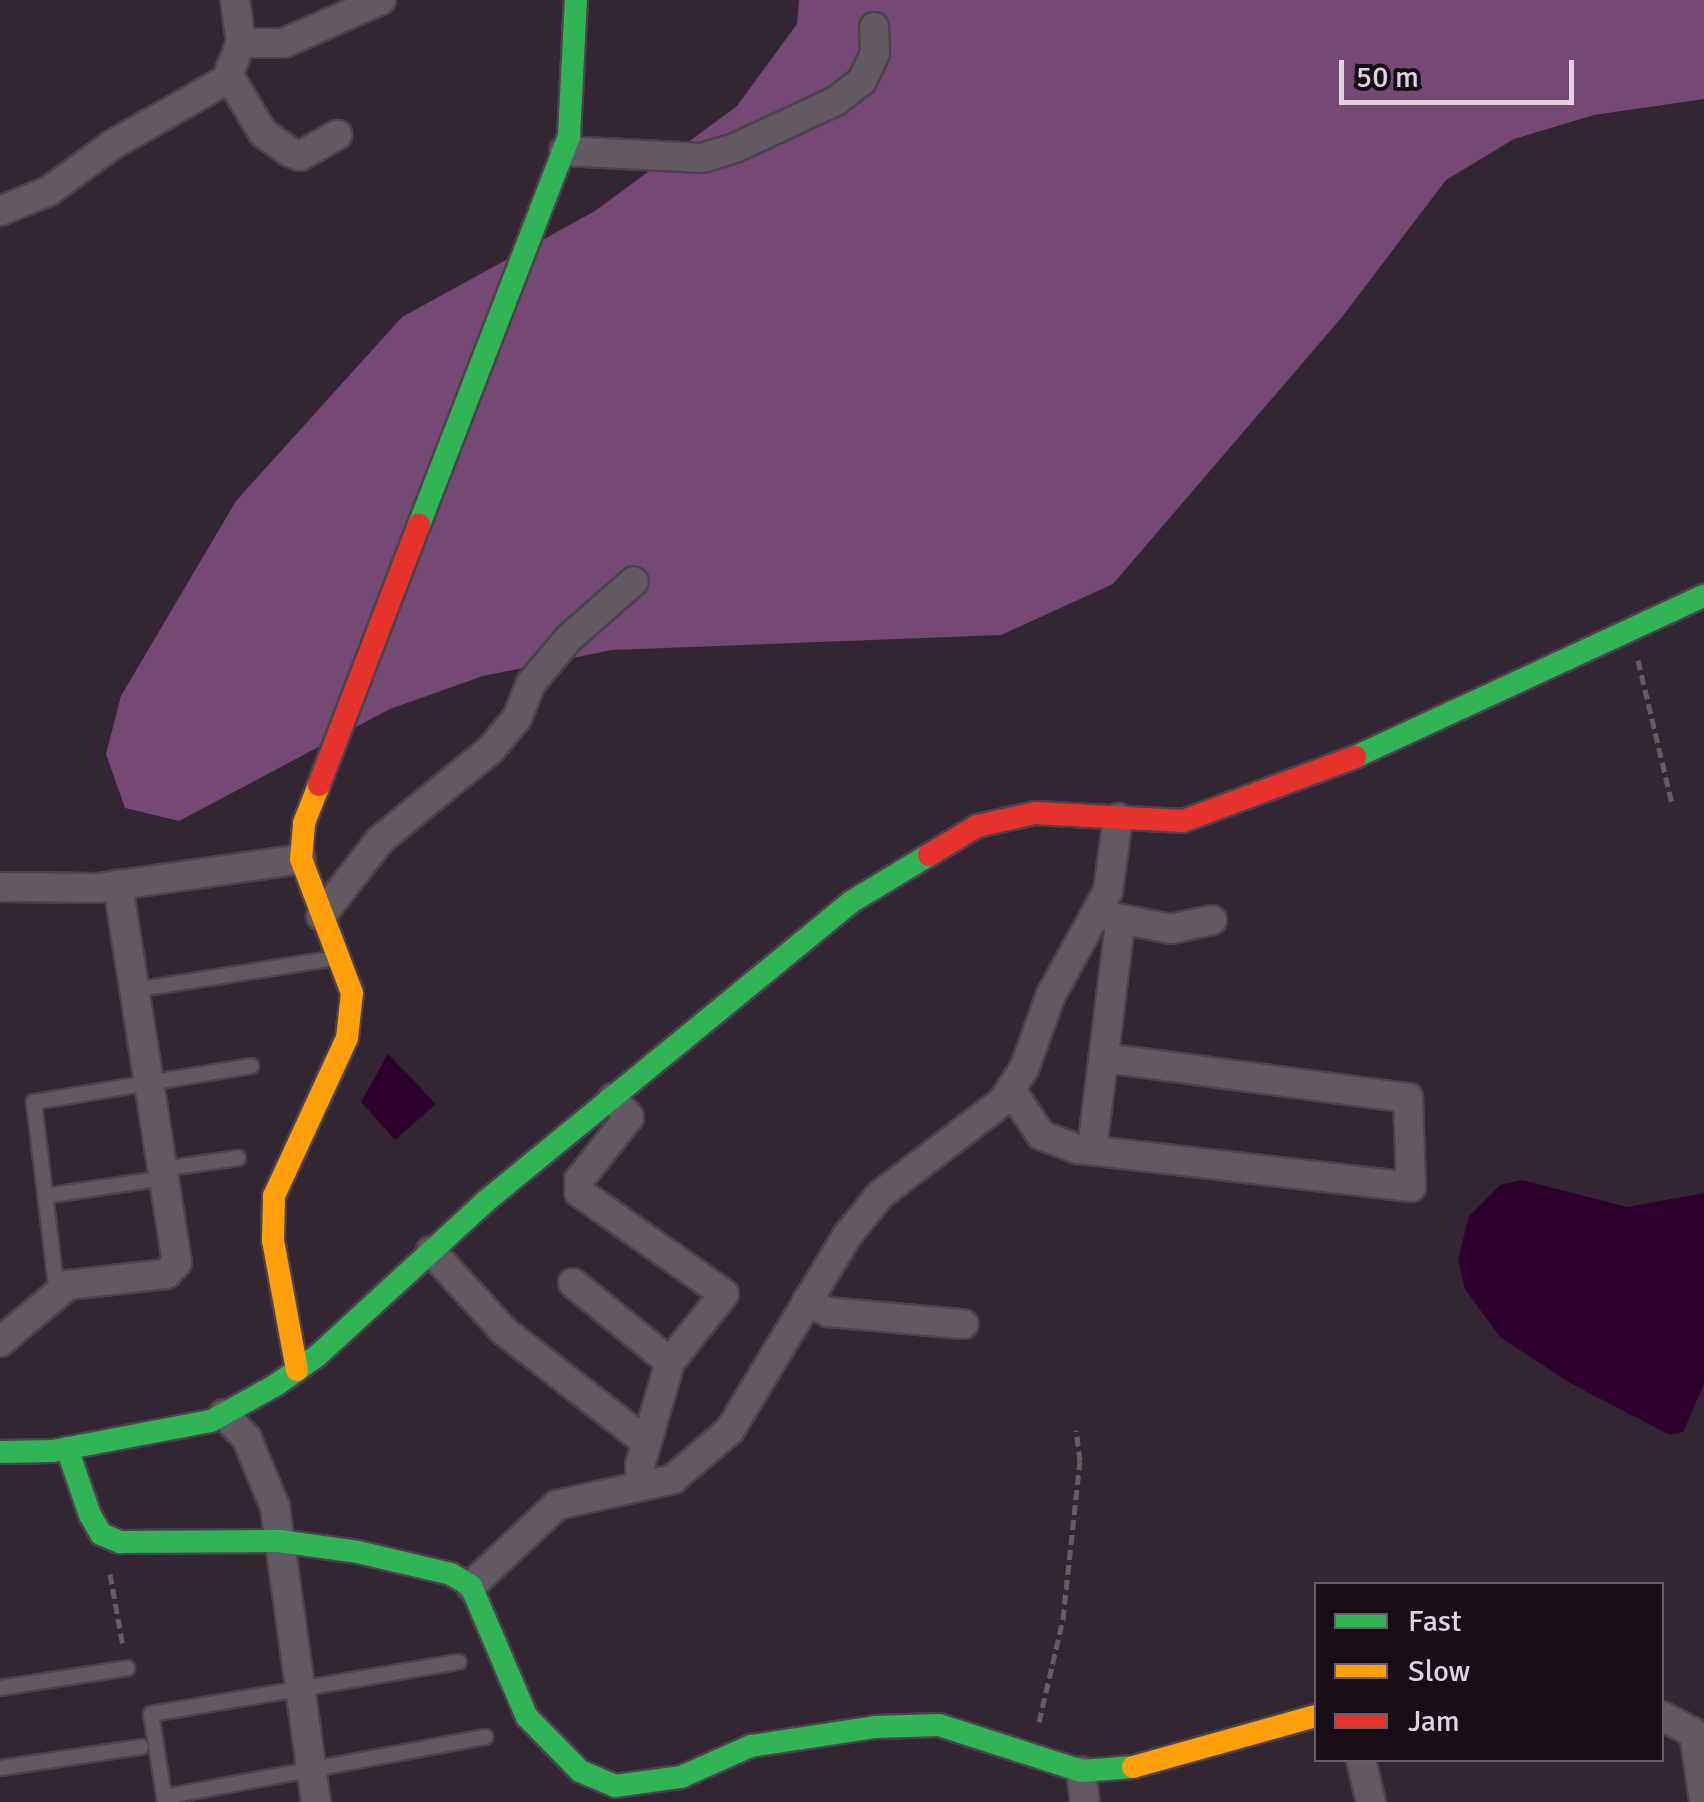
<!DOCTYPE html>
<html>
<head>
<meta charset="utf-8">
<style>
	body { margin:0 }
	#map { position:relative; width:1704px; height:1802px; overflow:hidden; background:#312631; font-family:Signika,sans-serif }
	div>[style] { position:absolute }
	.forest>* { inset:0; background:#744974 }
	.water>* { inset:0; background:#2d032e }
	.path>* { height:5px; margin-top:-2.5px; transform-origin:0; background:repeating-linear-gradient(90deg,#655c64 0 10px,transparent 0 15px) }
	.roads { filter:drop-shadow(2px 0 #4c424c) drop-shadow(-2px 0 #4c424c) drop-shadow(0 2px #4c424c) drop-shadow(0 -2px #4c424c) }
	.lane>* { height:14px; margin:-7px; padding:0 7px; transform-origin:7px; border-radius:7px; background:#635963 }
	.street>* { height:28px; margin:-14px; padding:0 14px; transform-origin:14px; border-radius:14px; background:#635963 }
	.fast>* { height:22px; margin:-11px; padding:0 11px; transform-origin:11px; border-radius:11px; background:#30b455 }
	.slow>* { height:22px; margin:-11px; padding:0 11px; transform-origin:11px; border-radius:11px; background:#ff9f0a }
	.jam>* { height:22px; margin:-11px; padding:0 11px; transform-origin:11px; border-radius:11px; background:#e5322d }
	span { translate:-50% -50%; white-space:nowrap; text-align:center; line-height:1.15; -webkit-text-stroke:8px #180e18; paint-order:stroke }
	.legend { position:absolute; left:1314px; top:1582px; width:350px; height:180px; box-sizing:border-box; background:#180e18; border:2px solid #685c68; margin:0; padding:12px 18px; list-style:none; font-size:30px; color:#e0d2e0 }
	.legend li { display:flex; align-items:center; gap:20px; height:50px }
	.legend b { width:50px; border:2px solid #685c68 }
	.scale { position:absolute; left:1339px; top:60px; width:235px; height:45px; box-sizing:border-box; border:5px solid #e0d2e0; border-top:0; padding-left:12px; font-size:30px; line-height:35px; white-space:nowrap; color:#e0d2e0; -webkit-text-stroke:8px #180e18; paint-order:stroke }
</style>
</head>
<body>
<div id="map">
	<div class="forest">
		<div style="clip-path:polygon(799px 0,1704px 0,1704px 99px,1594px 115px,1514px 139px,1446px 180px,1342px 317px,1113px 584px,1001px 635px,612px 650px,483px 676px,390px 709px,179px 821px,125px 808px,106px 754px,121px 696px,236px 501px,402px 317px,595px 211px,737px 106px,797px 24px)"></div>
	</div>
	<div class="water">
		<div style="clip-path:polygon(388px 1054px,436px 1104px,395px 1140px,361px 1102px)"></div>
		<div style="clip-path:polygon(1522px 1180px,1627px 1207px,1704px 1193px,1704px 1384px,1683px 1432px,1670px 1435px,1570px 1383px,1500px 1337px,1465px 1289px,1458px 1260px,1469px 1216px,1500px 1185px)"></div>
	</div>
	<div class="path">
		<div style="left:1638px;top:660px;width:148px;rotate:76.7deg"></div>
		<div style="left:110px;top:1574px;width:73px;rotate:79.8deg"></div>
		<div style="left:1039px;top:1722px;width:106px;rotate:-76.9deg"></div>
		<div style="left:1063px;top:1619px;width:159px;rotate:-83.9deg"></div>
		<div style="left:1080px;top:1461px;width:31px;rotate:-97deg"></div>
	</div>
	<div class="roads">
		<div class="lane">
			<div style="left:134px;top:990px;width:205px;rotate:-9deg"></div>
			<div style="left:162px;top:1169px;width:77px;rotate:-8.2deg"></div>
			<div style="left:45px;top:1196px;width:120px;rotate:-8.6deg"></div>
			<div style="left:57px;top:1293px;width:192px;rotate:-96.9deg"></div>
			<div style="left:34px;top:1102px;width:220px;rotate:-9.4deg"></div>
			<div style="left:0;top:1688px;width:129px;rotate:-8.9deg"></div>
			<div style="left:0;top:1768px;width:143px;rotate:-8.5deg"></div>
			<div style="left:164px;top:1797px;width:327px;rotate:-10.6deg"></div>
			<div style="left:165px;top:1802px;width:89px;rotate:-99deg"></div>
			<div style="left:151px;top:1714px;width:312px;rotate:-9.6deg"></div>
		</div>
		<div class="street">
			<div style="left:241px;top:43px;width:43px"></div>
			<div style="left:284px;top:43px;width:106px;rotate:-23.9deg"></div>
			<div style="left:229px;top:76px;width:66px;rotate:59.2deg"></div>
			<div style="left:263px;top:133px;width:33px;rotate:35deg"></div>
			<div style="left:290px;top:152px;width:11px;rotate:22deg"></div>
			<div style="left:300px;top:156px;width:43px;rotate:-29.6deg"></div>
			<div style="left:564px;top:151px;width:138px;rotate:2.9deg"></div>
			<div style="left:702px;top:158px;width:34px;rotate:-17deg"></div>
			<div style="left:735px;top:148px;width:111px;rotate:-25deg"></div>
			<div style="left:836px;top:101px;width:33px;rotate:-38deg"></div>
			<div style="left:862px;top:81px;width:31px;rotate:-65deg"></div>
			<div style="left:875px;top:53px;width:26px;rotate:-92deg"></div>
			<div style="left:0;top:211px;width:53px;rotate:-22.2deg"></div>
			<div style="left:49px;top:191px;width:78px;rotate:-36.1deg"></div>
			<div style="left:112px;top:145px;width:131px;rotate:-29.7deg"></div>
			<div style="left:226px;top:80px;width:40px;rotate:-68deg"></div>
			<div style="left:241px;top:43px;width:43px;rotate:-97.9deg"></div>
			<div style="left:0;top:887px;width:98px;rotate:0.6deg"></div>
			<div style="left:98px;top:888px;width:205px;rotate:-8.1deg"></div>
			<div style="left:321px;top:916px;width:96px;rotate:-52.2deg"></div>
			<div style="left:380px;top:840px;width:144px;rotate:-39.3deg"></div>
			<div style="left:491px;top:749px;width:40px;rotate:-50deg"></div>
			<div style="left:517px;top:718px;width:38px;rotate:-68deg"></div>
			<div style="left:531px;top:683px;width:59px;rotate:-49.8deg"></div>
			<div style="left:569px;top:638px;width:86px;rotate:-41.2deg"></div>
			<div style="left:1107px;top:916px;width:65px;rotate:11.5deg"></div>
			<div style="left:1171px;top:929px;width:42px;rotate:-12.4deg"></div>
			<div style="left:1011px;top:1090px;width:54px;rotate:56.3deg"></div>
			<div style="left:1041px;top:1135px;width:40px;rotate:21deg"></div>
			<div style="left:1078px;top:1149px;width:335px;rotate:6.5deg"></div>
			<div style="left:1411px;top:1187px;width:89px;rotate:-91.9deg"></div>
			<div style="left:1408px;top:1098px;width:306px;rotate:-172.5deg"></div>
			<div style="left:613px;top:1098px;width:25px;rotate:50deg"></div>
			<div style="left:629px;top:1117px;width:80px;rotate:128.4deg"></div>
			<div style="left:579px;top:1180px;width:12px;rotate:90deg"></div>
			<div style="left:579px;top:1192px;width:177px;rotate:35.1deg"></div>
			<div style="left:724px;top:1294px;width:87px;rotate:128.5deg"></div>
			<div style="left:670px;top:1362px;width:107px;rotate:106.2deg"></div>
			<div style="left:640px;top:1465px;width:19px;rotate:87deg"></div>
			<div style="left:1092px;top:1149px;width:228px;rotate:-82.9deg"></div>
			<div style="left:431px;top:1251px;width:108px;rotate:47.6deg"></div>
			<div style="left:504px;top:1331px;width:180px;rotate:38deg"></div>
			<div style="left:573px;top:1283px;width:125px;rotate:39.2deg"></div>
			<div style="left:807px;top:1301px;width:24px;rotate:28deg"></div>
			<div style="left:828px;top:1312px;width:136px;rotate:5.1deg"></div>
			<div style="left:0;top:1342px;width:89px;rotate:-40deg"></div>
			<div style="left:68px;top:1285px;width:99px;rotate:-6.4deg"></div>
			<div style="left:166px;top:1274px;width:16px;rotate:-47deg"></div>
			<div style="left:177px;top:1262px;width:382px;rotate:-98.9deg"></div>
			<div style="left:224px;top:1414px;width:34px;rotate:47deg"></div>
			<div style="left:247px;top:1439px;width:74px;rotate:67.6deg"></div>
			<div style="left:275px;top:1507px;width:298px;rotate:82.1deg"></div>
			<div style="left:471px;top:1586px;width:118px;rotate:-43.3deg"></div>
			<div style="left:557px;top:1505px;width:119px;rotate:-12.6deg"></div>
			<div style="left:673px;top:1479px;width:75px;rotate:-40.7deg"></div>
			<div style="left:730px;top:1430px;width:227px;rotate:-58.9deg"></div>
			<div style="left:847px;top:1236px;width:53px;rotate:-51.2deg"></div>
			<div style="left:880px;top:1195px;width:155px;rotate:-37.4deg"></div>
			<div style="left:1003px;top:1101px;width:38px;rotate:-57deg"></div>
			<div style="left:1024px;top:1069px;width:79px;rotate:-70deg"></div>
			<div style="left:1051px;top:995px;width:119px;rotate:-61.3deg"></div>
			<div style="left:1108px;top:891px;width:74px;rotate:-82.2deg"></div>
			<div style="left:1662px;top:1716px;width:36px;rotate:28deg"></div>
			<div style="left:1694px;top:1733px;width:69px;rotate:81.6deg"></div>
			<div style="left:1361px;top:1760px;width:43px;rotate:76.6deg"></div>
			<div style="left:1081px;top:1771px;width:31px;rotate:83deg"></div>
		</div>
		<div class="fast">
			<div style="left:419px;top:525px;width:417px;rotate:-68.9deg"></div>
			<div style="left:569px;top:136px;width:136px;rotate:-87.1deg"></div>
			<div style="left:1355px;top:757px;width:384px;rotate:-24.8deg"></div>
			<div style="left:67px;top:1448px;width:71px;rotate:71.1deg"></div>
			<div style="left:90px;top:1515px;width:22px;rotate:60deg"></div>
			<div style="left:101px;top:1534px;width:21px;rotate:23deg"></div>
			<div style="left:120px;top:1542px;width:159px;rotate:-0.4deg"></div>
			<div style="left:279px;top:1541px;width:80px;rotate:7.9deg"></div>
			<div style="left:358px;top:1552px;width:96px;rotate:13.3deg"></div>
			<div style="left:451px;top:1574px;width:23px;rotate:31deg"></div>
			<div style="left:471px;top:1586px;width:142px;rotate:66.9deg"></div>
			<div style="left:527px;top:1717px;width:76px;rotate:45.5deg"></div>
			<div style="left:580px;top:1771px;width:38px;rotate:23deg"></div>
			<div style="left:615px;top:1786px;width:67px;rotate:-7.8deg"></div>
			<div style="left:681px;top:1777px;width:77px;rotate:-23.9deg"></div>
			<div style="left:751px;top:1746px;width:125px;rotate:-8.7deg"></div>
			<div style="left:875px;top:1727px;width:64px;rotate:-1.8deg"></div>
			<div style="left:939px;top:1725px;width:149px;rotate:17.9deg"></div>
			<div style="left:1081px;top:1771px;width:52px;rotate:-4.4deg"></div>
			<div style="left:0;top:1452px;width:53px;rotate:-1.1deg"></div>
			<div style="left:53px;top:1451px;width:161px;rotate:-10.8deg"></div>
			<div style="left:211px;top:1421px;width:74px;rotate:-29deg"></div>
			<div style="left:276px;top:1385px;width:50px;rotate:-35.3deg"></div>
			<div style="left:317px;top:1356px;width:229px;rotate:-42.5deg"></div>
			<div style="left:486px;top:1201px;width:472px;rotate:-39.3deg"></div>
			<div style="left:851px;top:902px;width:91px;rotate:-31.1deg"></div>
		</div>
		<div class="slow">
			<div style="left:297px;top:1370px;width:132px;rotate:-100.5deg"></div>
			<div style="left:273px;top:1240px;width:44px;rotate:-88.7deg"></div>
			<div style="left:274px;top:1196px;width:174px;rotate:-65.2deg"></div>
			<div style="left:347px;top:1038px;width:45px;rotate:-83.7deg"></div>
			<div style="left:352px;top:993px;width:143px;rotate:-110.8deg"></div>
			<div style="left:301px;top:859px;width:36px;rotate:-85deg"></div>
			<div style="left:304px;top:823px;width:41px;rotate:-68.5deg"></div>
			<div style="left:1133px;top:1767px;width:190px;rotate:-15.6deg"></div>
		</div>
		<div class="jam">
			<div style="left:319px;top:785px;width:279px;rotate:-69deg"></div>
			<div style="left:929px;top:855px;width:56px;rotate:-31.1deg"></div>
			<div style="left:977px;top:826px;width:59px;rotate:-12.6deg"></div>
			<div style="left:1035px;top:813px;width:148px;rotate:3.1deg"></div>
			<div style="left:1183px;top:821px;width:184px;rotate:-20.4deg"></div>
		</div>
	</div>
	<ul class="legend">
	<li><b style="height:12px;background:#30b455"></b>Fast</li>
	<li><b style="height:12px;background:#ff9f0a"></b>Slow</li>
	<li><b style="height:12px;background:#e5322d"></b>Jam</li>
	</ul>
	<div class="scale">50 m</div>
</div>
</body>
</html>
